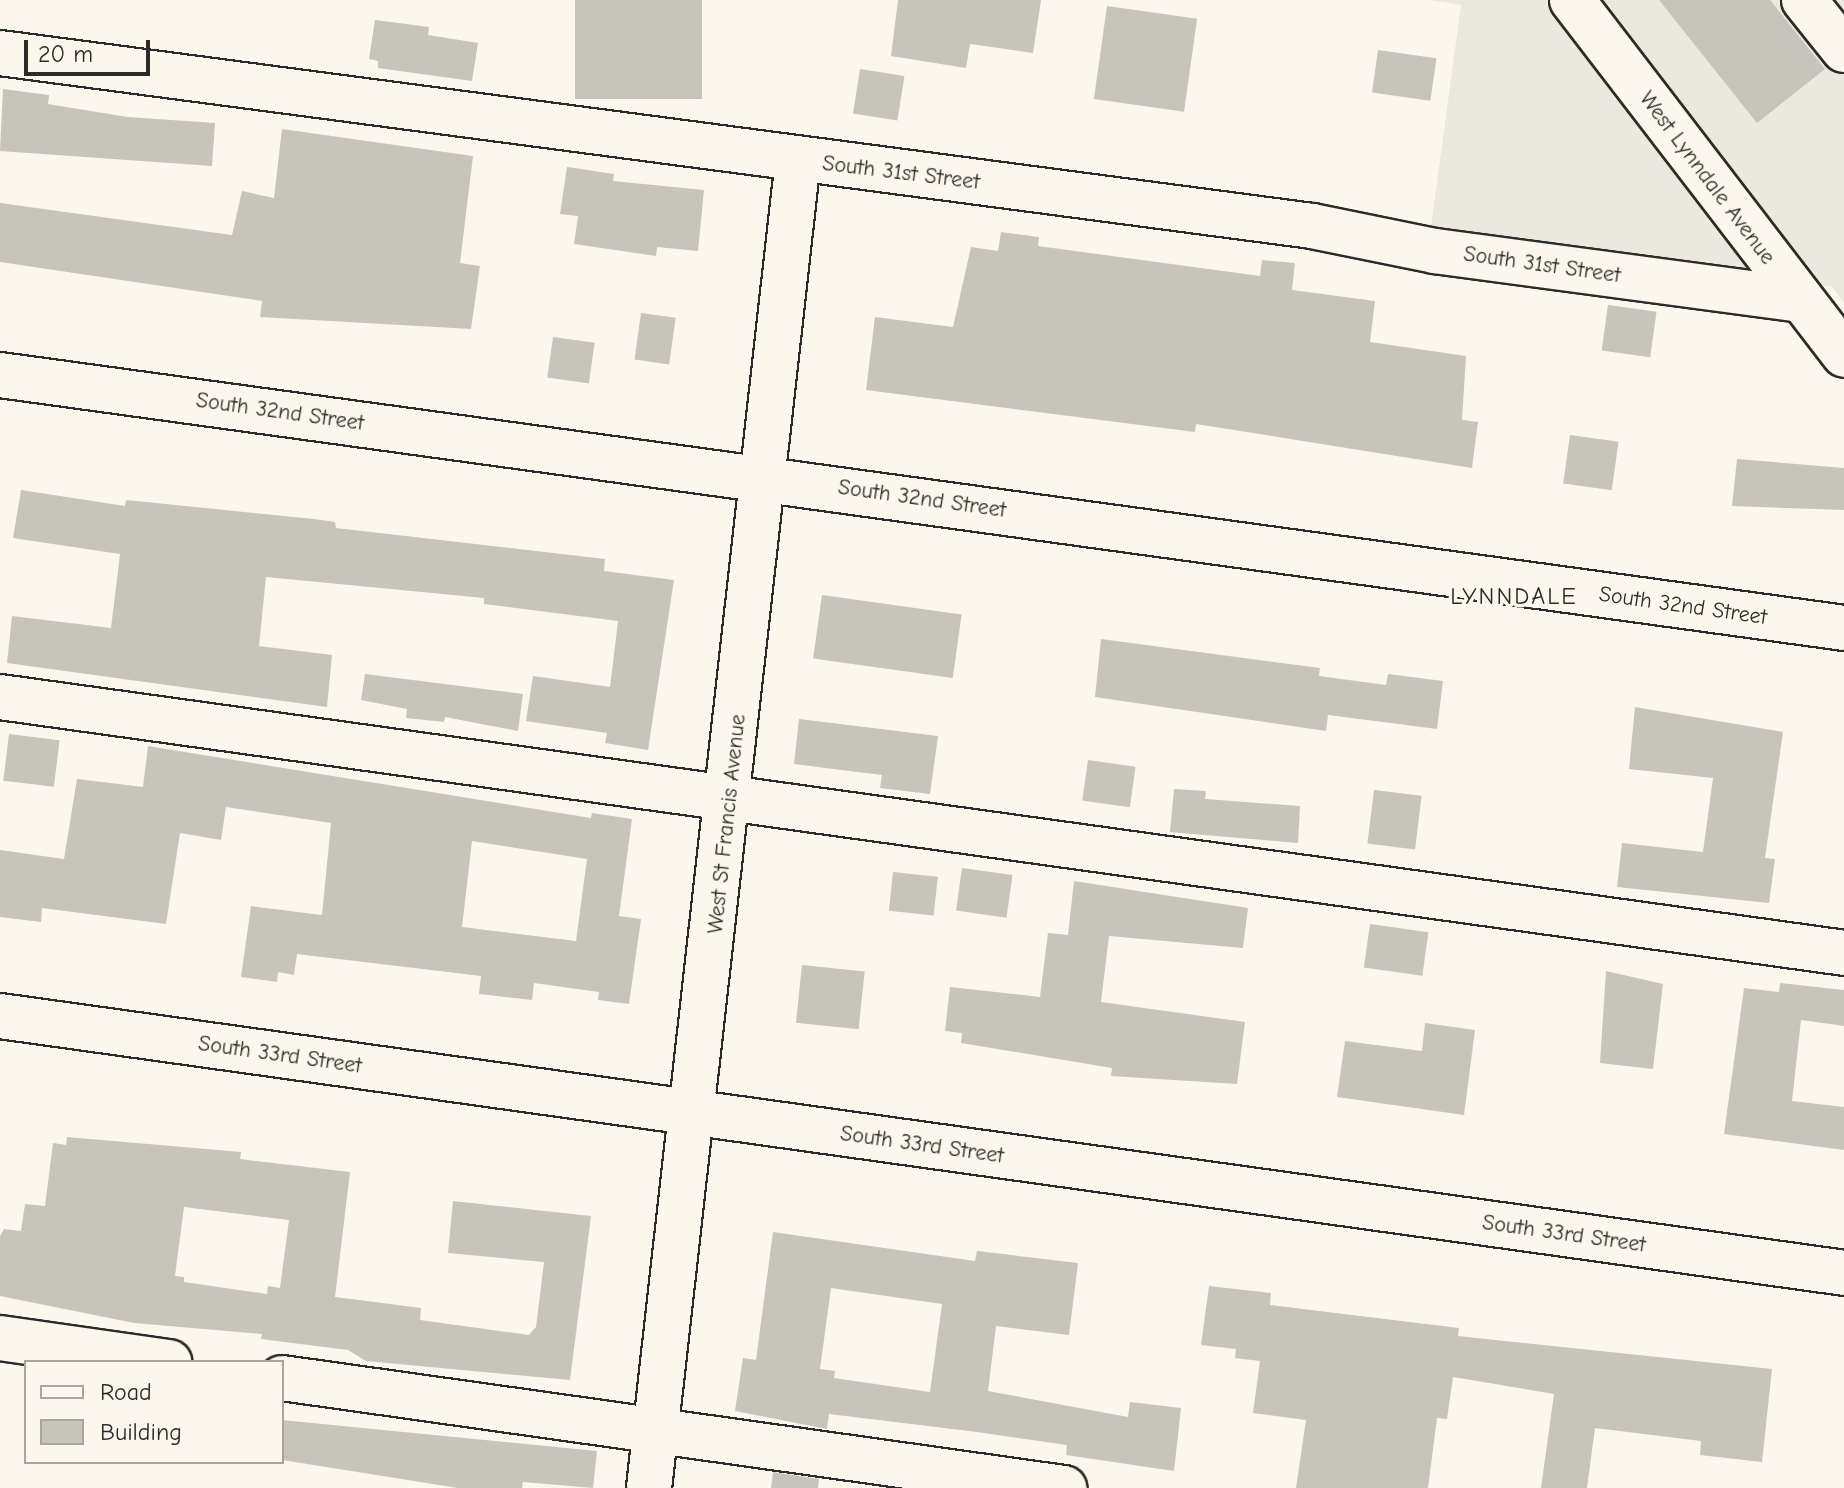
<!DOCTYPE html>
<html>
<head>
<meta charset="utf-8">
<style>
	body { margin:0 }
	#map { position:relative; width:1844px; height:1488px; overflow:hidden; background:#fbf7ec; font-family:"Comic Neue",sans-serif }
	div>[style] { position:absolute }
	.built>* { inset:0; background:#ebe8de }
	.building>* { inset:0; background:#c7c4bc; transform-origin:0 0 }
	.roads { filter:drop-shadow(2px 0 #2b2b2b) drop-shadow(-2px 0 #2b2b2b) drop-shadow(0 2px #2b2b2b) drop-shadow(0 -2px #2b2b2b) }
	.minor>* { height:44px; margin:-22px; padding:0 22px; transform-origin:22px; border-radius:22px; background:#fbf7ec }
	span { translate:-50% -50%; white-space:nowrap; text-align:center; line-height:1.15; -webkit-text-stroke:7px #fbf7ec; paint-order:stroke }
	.street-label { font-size:22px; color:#2b2b2b }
	.neighbourhood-label { font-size:24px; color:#2b2b2b; letter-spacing:2px }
	.legend { position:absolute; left:24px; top:1360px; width:260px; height:104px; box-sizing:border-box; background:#fbf7ec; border:2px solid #a8a59f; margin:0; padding:10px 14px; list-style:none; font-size:24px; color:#2b2b2b }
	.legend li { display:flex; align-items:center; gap:16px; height:40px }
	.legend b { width:40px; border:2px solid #a8a59f }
	.scale { position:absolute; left:24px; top:40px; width:126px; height:36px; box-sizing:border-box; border:4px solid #2b2b2b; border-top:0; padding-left:10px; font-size:24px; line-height:28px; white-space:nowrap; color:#2b2b2b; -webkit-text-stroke:6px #fbf7ec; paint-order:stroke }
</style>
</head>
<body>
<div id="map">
	<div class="built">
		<div style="clip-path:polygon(1430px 0,1844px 0,1844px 303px,1832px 287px,1430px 234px,1461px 5px)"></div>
	</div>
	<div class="building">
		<div style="left:575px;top:0;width:127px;height:99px"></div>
		<div style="clip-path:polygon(898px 0,1041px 0,1033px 53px,970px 44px,966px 68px,891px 56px)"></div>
		<div style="clip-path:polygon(1659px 0,1770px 0,1825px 69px,1757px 123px)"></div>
		<div style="left:1107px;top:6px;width:91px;height:94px;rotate:8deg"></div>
		<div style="clip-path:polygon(375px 20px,429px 27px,428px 35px,478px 43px,472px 81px,378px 68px,378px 61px,369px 59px)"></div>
		<div style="left:1378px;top:50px;width:59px;height:43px;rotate:8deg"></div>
		<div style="left:860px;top:69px;width:45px;height:45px;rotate:9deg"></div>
		<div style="clip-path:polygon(3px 89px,49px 95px,48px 104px,128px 117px,215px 123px,212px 166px,0 151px)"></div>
		<div style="clip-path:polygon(282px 129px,473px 156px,460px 263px,480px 266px,471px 329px,260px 317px,262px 301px,0 262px,0 203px,232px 235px,242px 191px,274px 198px)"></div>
		<div style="clip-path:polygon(567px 167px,614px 174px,613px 181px,704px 190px,698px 251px,657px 247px,656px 256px,574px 244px,578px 216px,560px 214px)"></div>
		<div style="clip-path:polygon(1001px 232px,1039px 237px,1038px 246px,1260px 276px,1262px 260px,1295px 263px,1292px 290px,1375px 301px,1370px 342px,1466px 356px,1462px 420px,1478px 422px,1472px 468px,1196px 424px,1195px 432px,866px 390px,875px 317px,953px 327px,971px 247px,998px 251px)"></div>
		<div style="left:1608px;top:305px;width:49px;height:46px;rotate:8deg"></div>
		<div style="left:641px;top:313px;width:35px;height:47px;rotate:8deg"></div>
		<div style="left:553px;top:337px;width:42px;height:41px;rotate:8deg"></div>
		<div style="left:1570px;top:435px;width:49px;height:49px;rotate:8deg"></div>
		<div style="clip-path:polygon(1737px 459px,1844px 468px,1844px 510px,1732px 506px)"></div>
		<div style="clip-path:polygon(21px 490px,125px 506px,126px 500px,314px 519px,335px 522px,336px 528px,605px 559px,604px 571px,674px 580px,648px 750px,605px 743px,607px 733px,526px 721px,533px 676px,610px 687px,618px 621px,484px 604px,484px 598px,266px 577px,259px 646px,332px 655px,327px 707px,7px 663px,12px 616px,111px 628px,120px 554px,13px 538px)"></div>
		<div style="left:822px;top:595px;width:141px;height:64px;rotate:8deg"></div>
		<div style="clip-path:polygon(1101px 639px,1320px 668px,1319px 676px,1386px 685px,1388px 674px,1443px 681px,1437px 729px,1328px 715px,1326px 731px,1095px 697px)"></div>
		<div style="clip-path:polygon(365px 674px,523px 694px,518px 731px,445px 717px,444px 722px,406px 718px,407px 709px,361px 700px)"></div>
		<div style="clip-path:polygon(1635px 707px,1783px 732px,1765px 858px,1775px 859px,1769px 903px,1617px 887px,1622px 843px,1703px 852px,1713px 778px,1629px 769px)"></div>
		<div style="clip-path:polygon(799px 719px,938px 736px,930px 794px,880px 788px,882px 775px,794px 764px)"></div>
		<div style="left:9px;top:734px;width:51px;height:47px;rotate:7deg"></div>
		<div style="clip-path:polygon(evenodd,148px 746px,591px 818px,592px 813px,632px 819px,619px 916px,641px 919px,629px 1004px,598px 1000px,599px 992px,534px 983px,532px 1000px,479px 994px,481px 976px,297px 954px,294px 975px,278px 972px,277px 982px,241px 977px,251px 906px,322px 915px,331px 823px,226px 807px,221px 840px,180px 833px,166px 924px,42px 908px,41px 922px,0 917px,0 850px,64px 859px,77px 779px,143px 787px,148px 746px,472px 841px,587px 859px,576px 941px,462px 927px,472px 841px)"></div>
		<div style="left:1088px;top:760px;width:48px;height:41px;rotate:8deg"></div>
		<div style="clip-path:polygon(1174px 789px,1206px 791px,1205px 799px,1300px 806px,1298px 843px,1170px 832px)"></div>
		<div style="left:1374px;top:790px;width:48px;height:54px;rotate:7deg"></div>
		<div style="left:962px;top:868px;width:51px;height:43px;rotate:8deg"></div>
		<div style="left:893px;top:872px;width:45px;height:39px;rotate:6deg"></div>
		<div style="clip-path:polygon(1074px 881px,1248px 908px,1243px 948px,1109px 936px,1101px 1002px,1245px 1022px,1237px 1084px,1111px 1076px,1112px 1068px,961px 1043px,962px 1033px,945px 1031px,950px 987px,1040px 997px,1048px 933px,1068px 935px)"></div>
		<div style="left:1370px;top:924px;width:59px;height:44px;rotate:8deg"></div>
		<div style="left:802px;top:965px;width:63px;height:58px;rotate:6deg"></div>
		<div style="clip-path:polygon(1606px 971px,1663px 984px,1653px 1069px,1600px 1063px)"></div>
		<div style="clip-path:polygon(1780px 983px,1844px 990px,1844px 1026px,1801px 1020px,1792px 1101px,1844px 1107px,1844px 1150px,1724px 1134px,1744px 988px,1779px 992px)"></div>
		<div style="clip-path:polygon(1425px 1023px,1475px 1030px,1464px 1115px,1337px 1097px,1345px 1041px,1422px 1051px)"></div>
		<div style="clip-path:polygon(evenodd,67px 1137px,241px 1152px,240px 1159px,350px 1172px,335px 1297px,421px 1308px,420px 1320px,529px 1335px,536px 1327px,544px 1262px,448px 1253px,453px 1201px,591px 1216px,570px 1380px,366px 1361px,348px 1350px,261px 1339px,262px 1334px,134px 1323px,0 1296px,0 1236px,4px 1229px,21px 1231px,25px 1204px,45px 1206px,53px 1143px,66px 1145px,67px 1137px,184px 1207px,289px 1220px,280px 1288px,268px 1286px,267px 1294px,184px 1282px,184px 1277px,175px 1276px,184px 1207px)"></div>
		<div style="clip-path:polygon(evenodd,773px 1232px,975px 1261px,977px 1251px,1078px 1263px,1069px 1335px,996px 1326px,988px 1391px,1128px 1417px,1130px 1402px,1181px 1408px,1174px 1471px,1066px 1455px,1067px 1445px,977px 1432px,829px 1414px,827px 1429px,735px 1411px,743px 1358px,756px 1360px,773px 1232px,831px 1288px,942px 1304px,930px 1392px,834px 1378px,835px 1371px,820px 1369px,831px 1288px)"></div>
		<div style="clip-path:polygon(1209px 1286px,1271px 1293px,1270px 1305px,1459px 1328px,1458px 1336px,1772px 1369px,1762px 1462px,1700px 1455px,1701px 1441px,1595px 1428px,1587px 1488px,1541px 1488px,1554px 1394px,1453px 1377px,1447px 1419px,1437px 1418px,1428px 1488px,1296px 1488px,1306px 1420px,1253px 1413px,1260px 1361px,1235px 1358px,1236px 1349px,1201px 1345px)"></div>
		<div style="clip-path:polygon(282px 1420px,597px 1451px,593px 1488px,523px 1482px,522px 1488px,458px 1488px,282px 1460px)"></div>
		<div style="clip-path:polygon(773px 1472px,819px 1479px,818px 1488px,771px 1488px)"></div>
	</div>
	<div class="roads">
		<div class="minor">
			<div style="left:1572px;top:0;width:447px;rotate:52.5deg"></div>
			<div style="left:1804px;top:0;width:64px;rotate:51.3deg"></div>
			<div style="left:0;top:53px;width:1323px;rotate:7.51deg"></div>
			<div style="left:1312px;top:226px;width:126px;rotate:11.5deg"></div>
			<div style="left:1435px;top:251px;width:368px;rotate:7.6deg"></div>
			<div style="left:0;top:375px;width:1861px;rotate:7.81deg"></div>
			<div style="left:0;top:697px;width:1862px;rotate:7.9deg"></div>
			<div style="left:0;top:1016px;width:1862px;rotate:7.93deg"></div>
			<div style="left:0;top:1338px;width:171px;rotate:8.1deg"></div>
			<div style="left:282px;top:1378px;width:790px;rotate:8.01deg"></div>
			<div style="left:649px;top:1488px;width:1337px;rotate:-83.6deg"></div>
		</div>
	</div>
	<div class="street-label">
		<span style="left:901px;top:173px;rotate:7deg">South 31st Street</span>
		<span style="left:1707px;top:178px;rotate:53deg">West Lynndale Avenue</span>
		<span style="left:1542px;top:265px;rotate:8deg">South 31st Street</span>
		<span style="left:280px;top:412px;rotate:8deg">South 32nd Street</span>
		<span style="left:922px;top:499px;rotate:8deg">South 32nd Street</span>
		<span style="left:1683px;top:606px;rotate:8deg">South 32nd Street</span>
		<span style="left:727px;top:824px;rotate:-84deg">West St Francis Avenue</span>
		<span style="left:280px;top:1055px;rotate:8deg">South 33rd Street</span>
		<span style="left:922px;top:1145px;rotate:8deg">South 33rd Street</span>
		<span style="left:1564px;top:1234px;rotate:8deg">South 33rd Street</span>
	</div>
	<div class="neighbourhood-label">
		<span style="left:1514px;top:597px">LYNNDALE</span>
	</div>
	<ul class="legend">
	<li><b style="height:10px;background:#fbf7ec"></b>Road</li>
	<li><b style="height:22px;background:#c7c4bc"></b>Building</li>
	</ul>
	<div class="scale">20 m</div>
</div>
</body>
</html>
